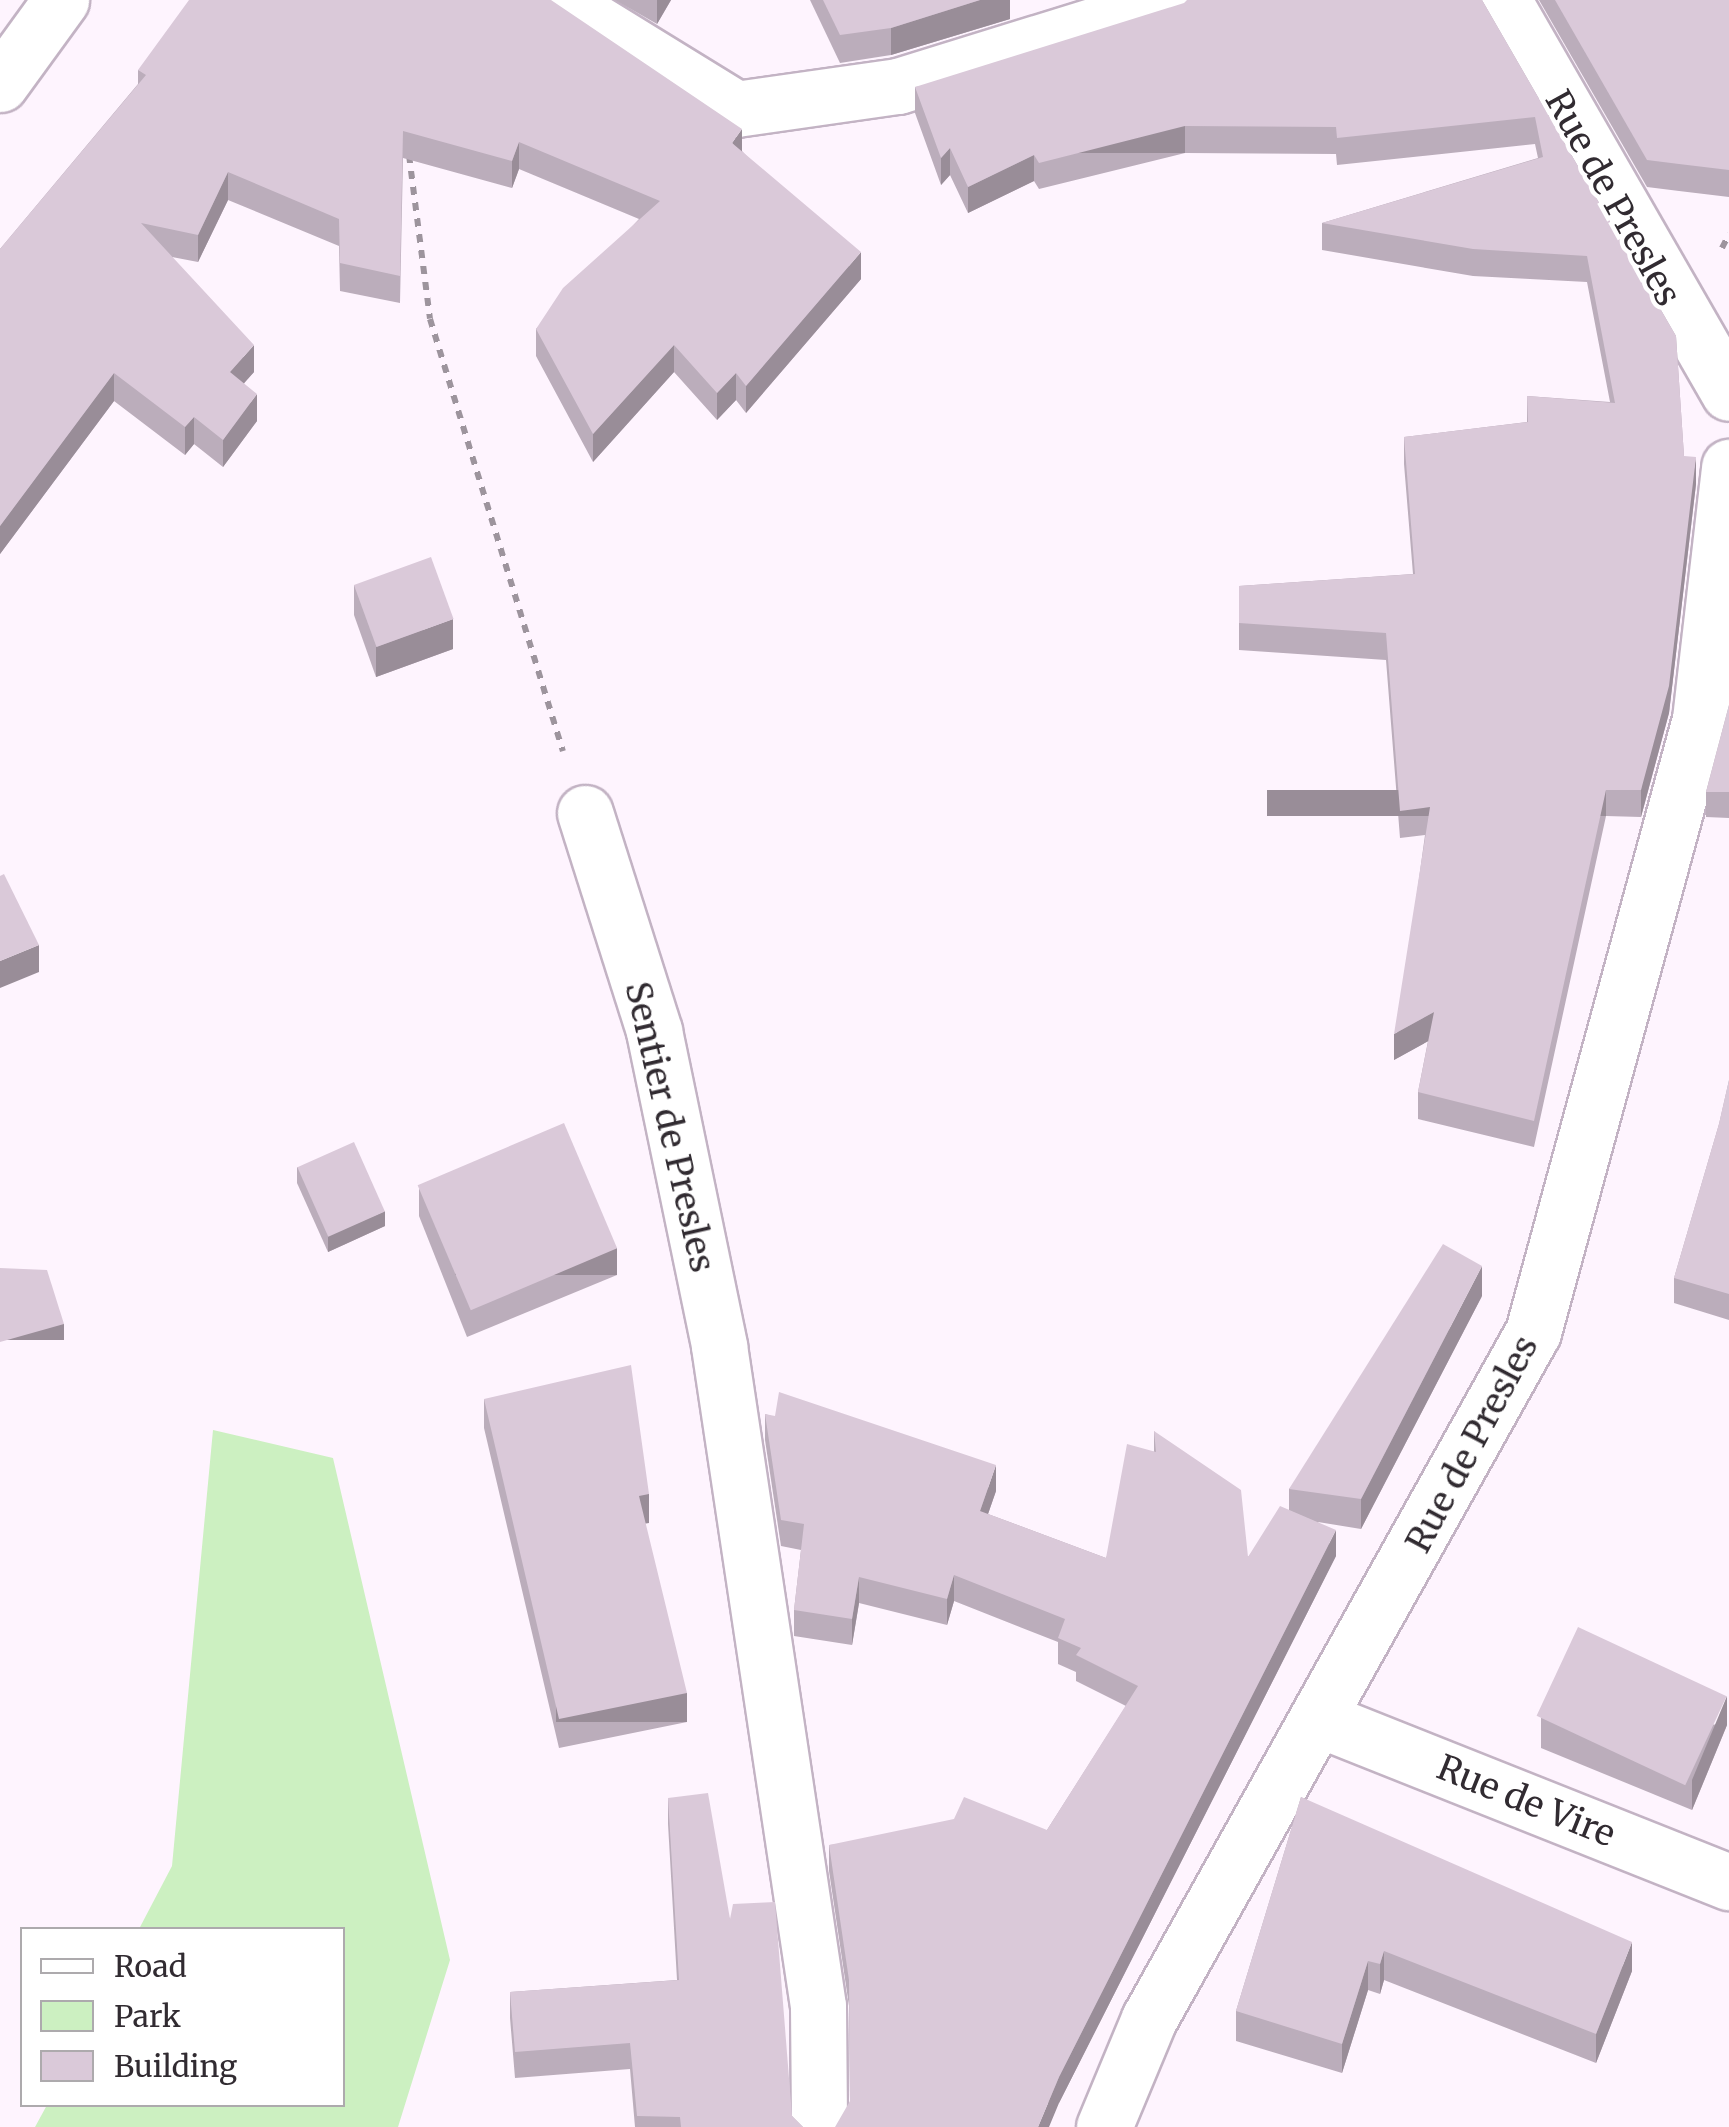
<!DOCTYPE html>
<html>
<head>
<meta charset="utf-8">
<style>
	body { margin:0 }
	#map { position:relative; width:1729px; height:2127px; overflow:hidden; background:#fef4fe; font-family:Merriweather,serif }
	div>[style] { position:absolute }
	.green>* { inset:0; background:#ccf0c1 }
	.path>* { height:6px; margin-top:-3px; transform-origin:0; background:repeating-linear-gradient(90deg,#9d949d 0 8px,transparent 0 16px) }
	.roads { filter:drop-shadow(2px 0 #c3b3c4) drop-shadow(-2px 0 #c3b3c4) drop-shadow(0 2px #c3b3c4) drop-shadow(0 -2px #c3b3c4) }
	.street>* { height:55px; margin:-27.5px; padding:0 27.5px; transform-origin:27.5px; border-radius:27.5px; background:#fff }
	.secondary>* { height:55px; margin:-27.5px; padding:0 27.5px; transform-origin:27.5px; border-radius:27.5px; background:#fff }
	.wall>* { inset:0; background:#bbadbb }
	.shaded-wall>* { inset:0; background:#998d98; transform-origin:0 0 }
	.building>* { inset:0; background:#dac9d9; transform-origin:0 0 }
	span { translate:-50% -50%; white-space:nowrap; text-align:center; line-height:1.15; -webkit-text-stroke:9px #fff; paint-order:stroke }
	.street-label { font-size:35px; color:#312b31 }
	.legend { position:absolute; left:20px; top:1927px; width:325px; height:180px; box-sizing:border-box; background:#fff; border:2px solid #adaaad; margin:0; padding:12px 18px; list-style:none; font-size:30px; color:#312b31 }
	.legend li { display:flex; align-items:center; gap:20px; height:50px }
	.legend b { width:50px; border:2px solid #adaaad }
</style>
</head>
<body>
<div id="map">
	<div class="green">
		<div style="clip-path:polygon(213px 1430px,333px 1458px,450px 1960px,398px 2127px,35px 2127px,47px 2105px,342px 2104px,342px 1930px,139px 1929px,172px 1866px)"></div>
	</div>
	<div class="path">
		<div style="left:409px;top:155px;width:165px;rotate:82.7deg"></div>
		<div style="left:430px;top:319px;width:452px;rotate:72.9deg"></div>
		<div style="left:1722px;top:248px;width:16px;rotate:-63deg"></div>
	</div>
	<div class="roads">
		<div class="street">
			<div style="left:559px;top:0;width:208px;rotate:31.6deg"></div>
			<div style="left:736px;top:109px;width:164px;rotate:-8.1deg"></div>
			<div style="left:898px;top:86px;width:290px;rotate:-17.2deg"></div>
			<div style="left:1503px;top:0;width:453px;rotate:60.1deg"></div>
			<div style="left:585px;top:813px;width:229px;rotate:72.4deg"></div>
			<div style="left:654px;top:1031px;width:322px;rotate:78.3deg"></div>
			<div style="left:719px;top:1346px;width:667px;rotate:81.47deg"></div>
			<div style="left:818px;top:2006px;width:121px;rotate:89.5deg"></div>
			<div style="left:1324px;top:1721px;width:436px;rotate:21.7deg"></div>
			<div style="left:1104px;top:2127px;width:117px;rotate:-67.4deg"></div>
			<div style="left:1149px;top:2019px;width:787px;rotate:-60.8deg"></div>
			<div style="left:1533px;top:1332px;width:635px;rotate:-74.76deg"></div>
			<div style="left:1700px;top:719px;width:254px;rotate:-83.4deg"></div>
		</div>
		<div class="secondary">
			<div style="left:0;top:84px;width:104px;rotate:-54deg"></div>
		</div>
	</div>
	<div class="wall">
		<div style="clip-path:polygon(615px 0,671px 0,657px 24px)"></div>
		<div style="clip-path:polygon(810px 0,1010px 0,1010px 19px,891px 55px,840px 63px)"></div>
		<div style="clip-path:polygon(1482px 0,1676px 336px,1684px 456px,1696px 484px,1669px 713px,1641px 817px,1606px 816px,1534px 1147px,1418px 1119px,1418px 1092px,1428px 1041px,1394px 1060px,1425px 835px,1400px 838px,1386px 660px,1239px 650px,1239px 586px,1413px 574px,1404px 464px,1404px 437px,1527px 422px,1527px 396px,1610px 402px,1587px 282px,1473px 276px,1322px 250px,1322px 223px,1538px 158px,1535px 144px,1337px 165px,1336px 154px,1185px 153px,1039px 189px,1034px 181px,968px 213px,950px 175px,941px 185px,915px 113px,915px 87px)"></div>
		<div style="clip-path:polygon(1539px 0,1729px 0,1729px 197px,1647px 187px)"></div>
		<div style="clip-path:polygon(138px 70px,742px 151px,861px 279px,746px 413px,736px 400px,717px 420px,674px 372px,593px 462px,536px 356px,536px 329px,639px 219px,519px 169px,512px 188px,403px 158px,400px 303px,340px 291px,339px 246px,228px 200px,198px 262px,172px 257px,254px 372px,244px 383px,257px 421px,223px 467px,194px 444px,185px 455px,114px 401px,0 554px,0 249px,138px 84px)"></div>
		<div style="clip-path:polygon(354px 585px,453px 649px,376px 677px,354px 615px)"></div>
		<div style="clip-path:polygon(1729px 705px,1729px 818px,1706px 817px,1706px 792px)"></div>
		<div style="clip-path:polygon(1729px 1080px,1729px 1320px,1674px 1303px,1674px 1278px,1719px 1124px)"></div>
		<div style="clip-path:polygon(297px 1167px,385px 1226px,328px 1252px,297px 1183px)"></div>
		<div style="clip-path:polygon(419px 1189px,617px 1275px,467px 1337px,419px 1216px)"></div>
		<div style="clip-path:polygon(1482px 1296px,1361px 1529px,1318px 1522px,1336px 1556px,1059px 2103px,850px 2101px,849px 2006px,829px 1871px,829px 1845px,1047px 1830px,1126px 1706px,1076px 1681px,1076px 1672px,1058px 1664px,1058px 1642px,954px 1601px,947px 1625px,859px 1603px,852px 1645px,794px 1636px,794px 1610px,801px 1550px,781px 1546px,765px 1440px,765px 1414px,996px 1491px,988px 1514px,1106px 1558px,1154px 1451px,1154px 1431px,1248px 1557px,1289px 1510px,1289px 1489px)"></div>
		<div style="clip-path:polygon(484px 1399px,649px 1523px,645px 1524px,687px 1722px,559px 1748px,484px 1428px)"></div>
		<div style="clip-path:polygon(1541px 1718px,1727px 1725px,1692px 1810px,1541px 1748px)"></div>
		<div style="clip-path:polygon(1301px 1797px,1632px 1971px,1596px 2063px,1384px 1980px,1380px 1994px,1368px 1990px,1342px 2073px,1236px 2041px,1236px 2011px)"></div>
		<div style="clip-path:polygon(668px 1798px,730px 1919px,792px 2116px,803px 2127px,635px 2127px,630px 2069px,515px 2078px,510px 2018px,510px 1992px,677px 1980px,668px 1824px)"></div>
	</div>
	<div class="shaded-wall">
		<div style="clip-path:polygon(657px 0,671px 0,657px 24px)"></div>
		<div style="clip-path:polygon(980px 0,1010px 0,1010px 19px,891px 55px,891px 28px)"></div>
		<div style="left:1185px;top:126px;width:27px;height:151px;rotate:90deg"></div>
		<div style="clip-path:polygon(742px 129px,742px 156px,732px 143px)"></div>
		<div style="clip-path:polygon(519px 142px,519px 169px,512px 188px,512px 161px)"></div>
		<div style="clip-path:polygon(950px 148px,950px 175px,941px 185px,941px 158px)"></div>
		<div style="clip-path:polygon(1034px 155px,1034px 181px,968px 213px,968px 187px)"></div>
		<div style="clip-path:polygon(228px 172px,228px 200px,198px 262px,198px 235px)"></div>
		<div style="clip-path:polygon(861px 252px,861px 279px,746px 413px,746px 386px)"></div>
		<div style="clip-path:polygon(254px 345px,254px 372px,230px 399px,230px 372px)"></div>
		<div style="clip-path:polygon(674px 345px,674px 372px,593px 462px,593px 434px)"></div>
		<div style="clip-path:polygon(114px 373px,114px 401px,0 554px,0 526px)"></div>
		<div style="clip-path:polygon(736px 373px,736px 400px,717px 420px,717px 393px)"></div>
		<div style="clip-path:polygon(257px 394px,257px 421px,223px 467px,223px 440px)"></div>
		<div style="clip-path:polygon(194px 417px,194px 444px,185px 455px,185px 427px)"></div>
		<div style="clip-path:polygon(1696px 457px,1696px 484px,1669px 713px,1641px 817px,1641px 790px)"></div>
		<div style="clip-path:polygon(453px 619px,453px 649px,376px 677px,376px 647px)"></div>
		<div style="left:1606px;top:790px;width:26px;height:339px;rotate:90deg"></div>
		<div style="clip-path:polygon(39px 945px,39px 972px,0 988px,0 961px)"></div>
		<div style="clip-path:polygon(1434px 1012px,1434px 1038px,1394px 1060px,1394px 1034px)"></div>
		<div style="clip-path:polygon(385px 1211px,385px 1226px,328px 1252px,328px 1236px)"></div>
		<div style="left:617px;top:1248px;width:27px;height:162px;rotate:90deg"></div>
		<div style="clip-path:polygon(1482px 1266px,1482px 1296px,1361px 1529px,1361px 1499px)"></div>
		<div style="left:64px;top:1324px;width:16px;height:66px;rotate:90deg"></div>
		<div style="clip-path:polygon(996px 1465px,996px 1491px,980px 1537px,980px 1511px)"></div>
		<div style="left:649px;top:1494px;width:29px;height:10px;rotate:90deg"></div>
		<div style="clip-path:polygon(1336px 1530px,1336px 1556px,1059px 2103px,1049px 2127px,1038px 2127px,1059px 2077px)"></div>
		<div style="clip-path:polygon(954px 1575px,954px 1601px,947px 1625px,947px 1599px)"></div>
		<div style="clip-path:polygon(859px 1577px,859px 1603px,852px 1645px,852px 1619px)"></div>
		<div style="left:687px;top:1693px;width:29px;height:131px;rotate:90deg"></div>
		<div style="clip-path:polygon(1727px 1696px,1727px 1725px,1692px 1810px,1692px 1780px)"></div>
		<div style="clip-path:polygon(1632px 1942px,1632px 1971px,1596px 2063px,1596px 2034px)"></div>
		<div style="clip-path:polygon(1384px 1951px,1384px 1980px,1380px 1994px,1380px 1964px)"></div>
		<div style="clip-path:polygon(1368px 1961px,1368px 1990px,1342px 2073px,1342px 2044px)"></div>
	</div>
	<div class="building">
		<div style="clip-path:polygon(189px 0,551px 0,742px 129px,732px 143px,861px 252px,746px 386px,736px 373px,717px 393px,674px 345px,593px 434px,536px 329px,563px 288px,660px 201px,519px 142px,512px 161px,403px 131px,400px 276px,340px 263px,339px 219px,228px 172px,198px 235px,141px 223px,254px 345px,230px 372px,257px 394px,223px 440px,194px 417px,185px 427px,114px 373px,0 526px,0 249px,146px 75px,138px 70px)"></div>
		<div style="clip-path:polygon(823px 0,980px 0,891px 28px,840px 35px)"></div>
		<div style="clip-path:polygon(1187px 0,1482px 0,1676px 336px,1684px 456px,1696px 457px,1669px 686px,1641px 790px,1606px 790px,1534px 1121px,1418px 1092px,1434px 1012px,1394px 1034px,1430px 807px,1400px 811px,1386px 633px,1239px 623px,1239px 586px,1415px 574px,1404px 437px,1528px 422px,1527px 396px,1615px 403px,1587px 256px,1473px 249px,1322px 223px,1543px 157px,1535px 117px,1337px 138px,1336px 127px,1185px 126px,1039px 163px,1034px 155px,968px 187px,950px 148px,941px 158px,915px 87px,1184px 3px)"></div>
		<div style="clip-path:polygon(1555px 0,1729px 0,1729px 170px,1647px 160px)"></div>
		<div style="left:431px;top:557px;width:66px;height:82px;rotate:70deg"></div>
		<div style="clip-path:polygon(1729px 705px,1729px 792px,1706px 792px)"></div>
		<div style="clip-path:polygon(4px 874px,39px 945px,0 961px,0 876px)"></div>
		<div style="clip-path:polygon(1729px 1080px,1729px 1294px,1674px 1278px,1719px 1124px)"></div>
		<div style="left:564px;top:1123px;width:136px;height:159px;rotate:67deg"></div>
		<div style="left:354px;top:1142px;width:76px;height:62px;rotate:66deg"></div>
		<div style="clip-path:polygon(1443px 1244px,1482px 1266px,1361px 1499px,1289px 1489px)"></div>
		<div style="clip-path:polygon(0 1268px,47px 1270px,64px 1324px,0 1342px)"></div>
		<div style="clip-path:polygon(631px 1365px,649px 1494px,639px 1496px,687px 1693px,559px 1719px,484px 1399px)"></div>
		<div style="clip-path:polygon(779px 1392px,996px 1465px,980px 1511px,1106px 1558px,1127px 1444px,1156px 1452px,1154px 1431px,1241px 1490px,1248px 1557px,1280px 1506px,1336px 1530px,1059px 2077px,1038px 2127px,835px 2127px,850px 2101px,849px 1980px,829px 1845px,954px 1819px,964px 1797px,1047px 1830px,1138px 1686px,1076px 1655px,1081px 1648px,1058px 1638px,1065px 1619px,954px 1575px,947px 1599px,859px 1577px,852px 1619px,794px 1610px,804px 1524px,781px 1520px,765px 1414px,775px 1416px)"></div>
		<div style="left:1578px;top:1627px;width:164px;height:98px;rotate:25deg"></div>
		<div style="clip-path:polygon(708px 1793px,730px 1919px,733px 1904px,775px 1902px,792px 2116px,803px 2127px,681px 2127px,680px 2117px,637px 2116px,630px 2043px,515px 2052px,510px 1992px,679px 1980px,668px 1798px)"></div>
		<div style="clip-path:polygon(1301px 1797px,1632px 1942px,1596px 2034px,1384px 1951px,1380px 1964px,1368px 1961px,1342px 2044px,1236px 2011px)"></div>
	</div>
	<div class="street-label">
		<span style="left:1613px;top:198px;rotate:61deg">Rue de Presles</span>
		<span style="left:670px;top:1127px;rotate:77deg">Sentier de Presles</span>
		<span style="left:1472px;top:1444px;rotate:-62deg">Rue de Presles</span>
		<span style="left:1526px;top:1801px;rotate:22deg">Rue de Vire</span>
	</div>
	<ul class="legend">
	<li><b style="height:12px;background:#fff"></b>Road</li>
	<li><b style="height:28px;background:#ccf0c1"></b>Park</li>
	<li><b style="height:28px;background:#dac9d9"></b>Building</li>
	</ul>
</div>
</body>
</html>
